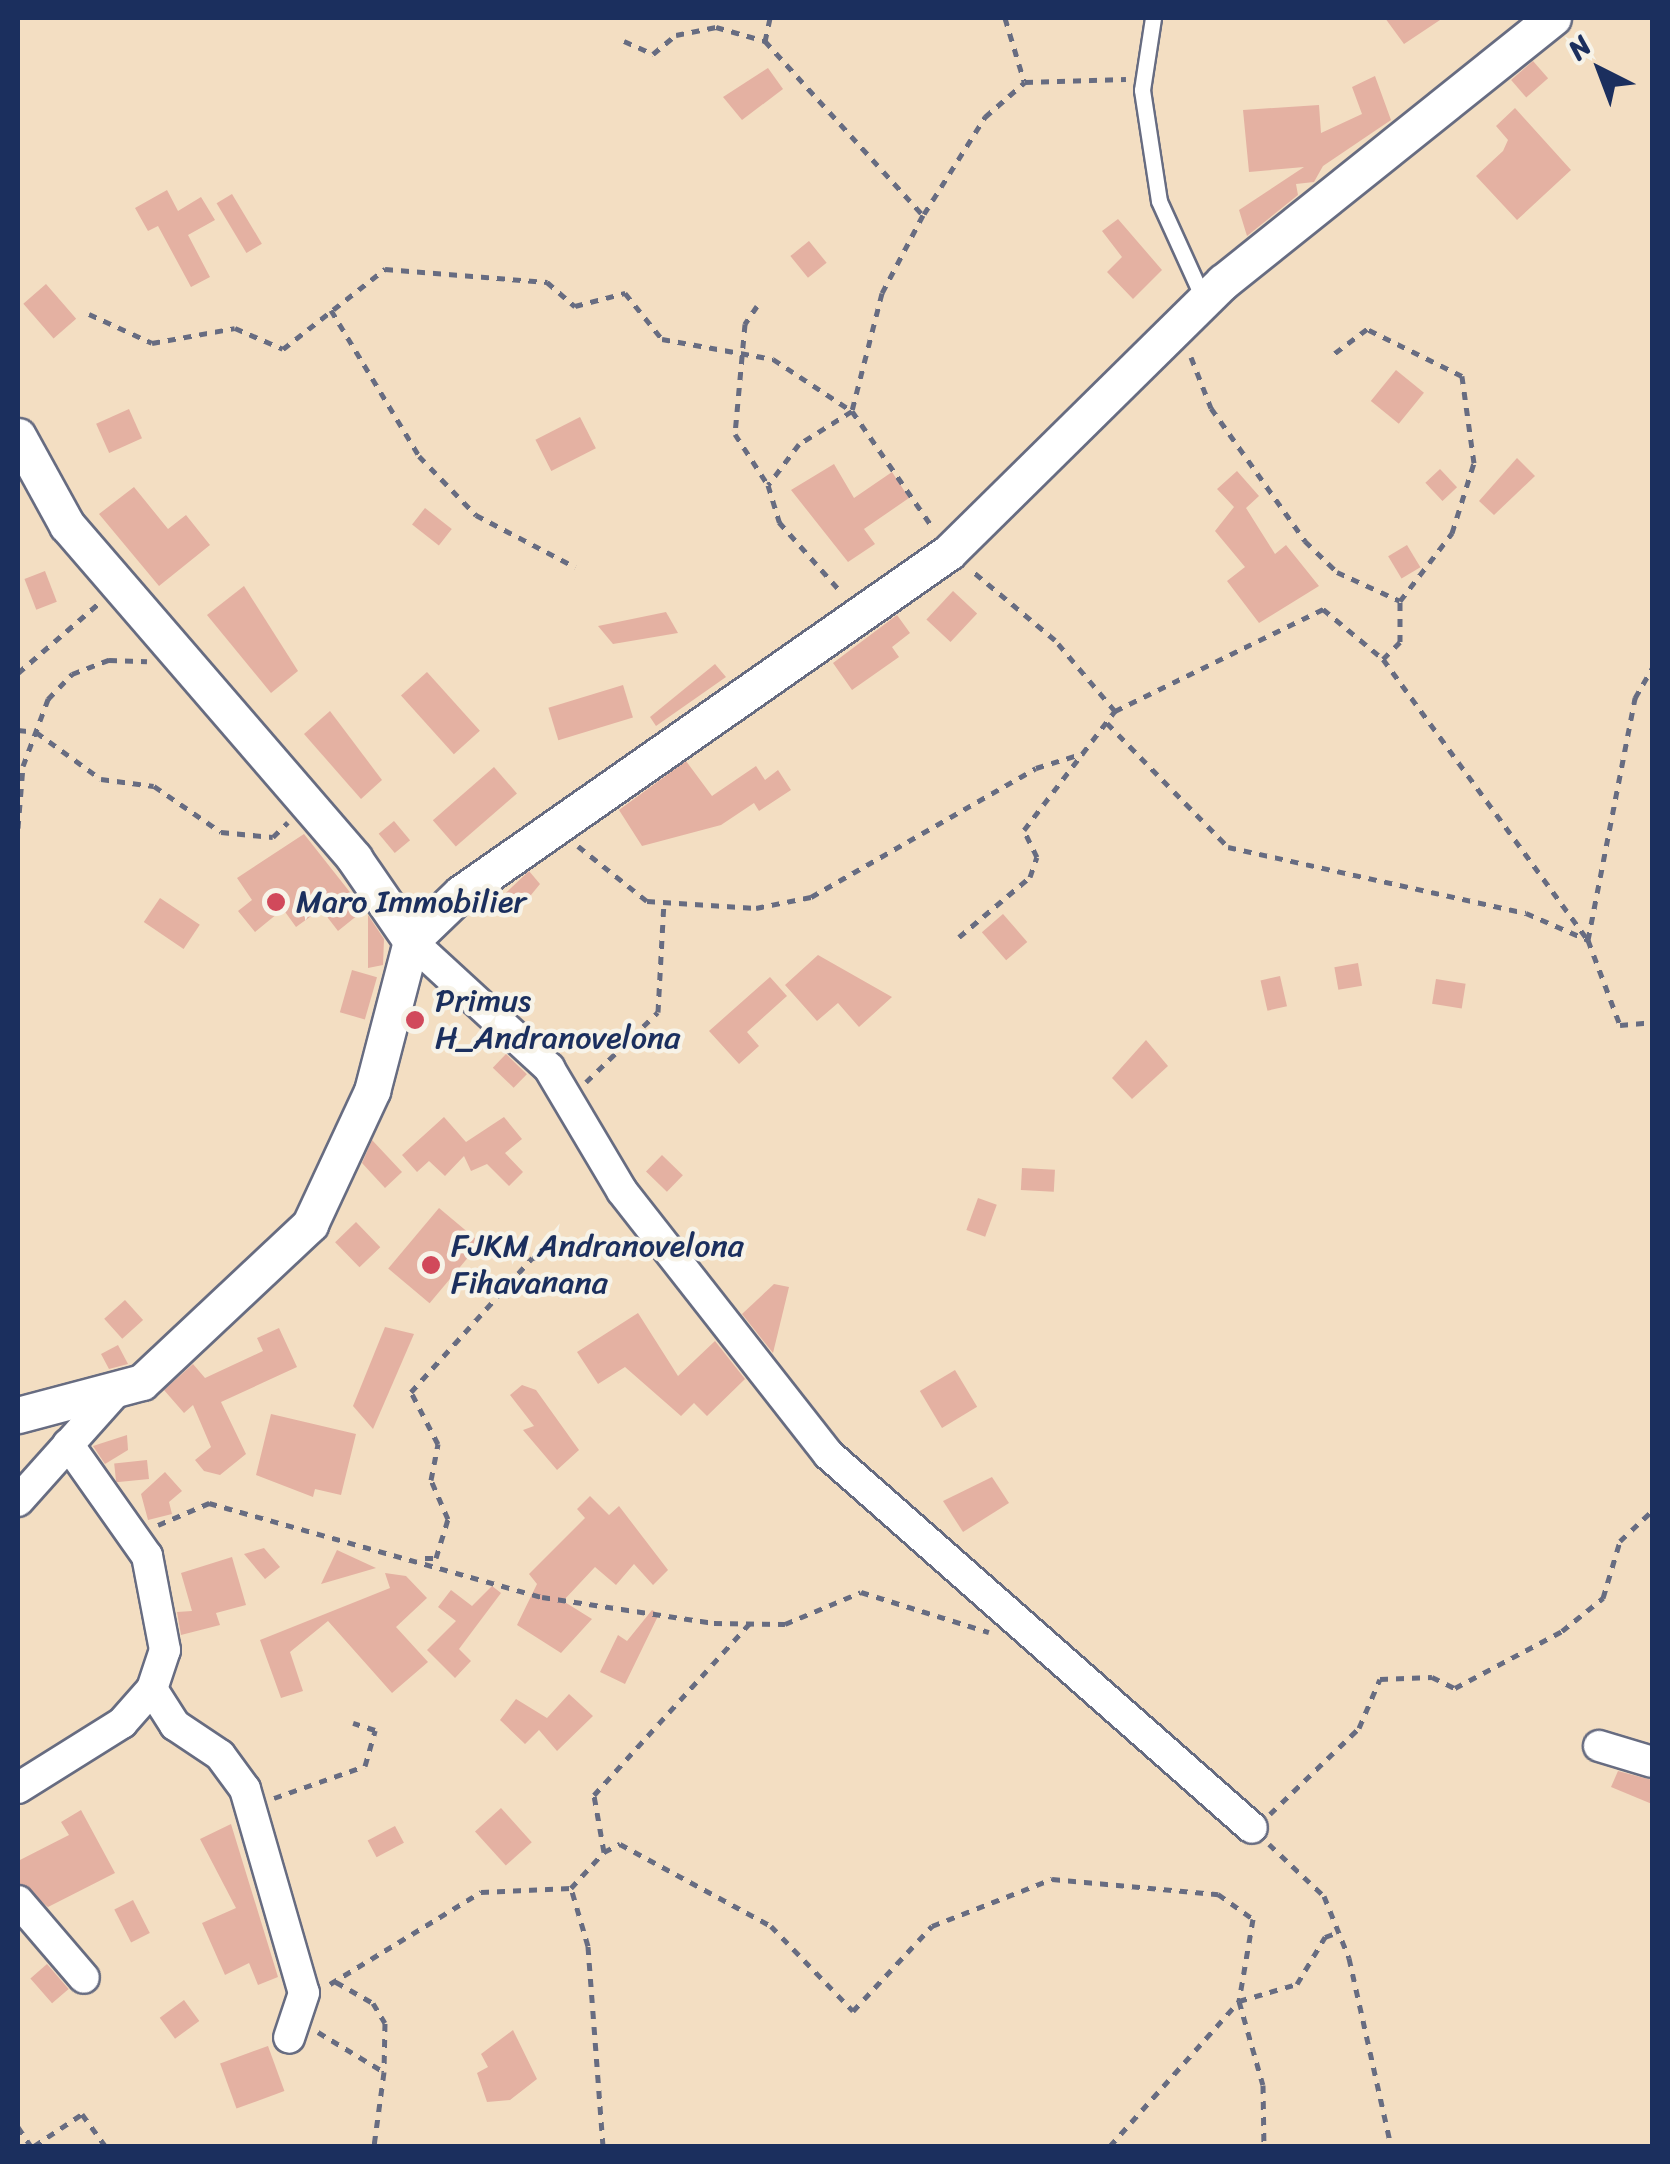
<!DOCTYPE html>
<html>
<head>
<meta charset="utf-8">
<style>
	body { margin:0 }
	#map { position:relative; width:1670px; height:2164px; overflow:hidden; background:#f3dec2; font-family:Sriracha,sans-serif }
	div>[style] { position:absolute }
	.building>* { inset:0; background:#e4b1a2; transform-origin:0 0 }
	.path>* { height:5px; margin-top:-2.5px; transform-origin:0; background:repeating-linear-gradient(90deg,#676c81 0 8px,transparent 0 16px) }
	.roads { filter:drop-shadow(2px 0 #676c81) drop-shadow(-2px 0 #676c81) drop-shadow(0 2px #676c81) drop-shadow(0 -2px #676c81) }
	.service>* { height:15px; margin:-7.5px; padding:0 7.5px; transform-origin:7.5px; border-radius:7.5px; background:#fff }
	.minor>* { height:30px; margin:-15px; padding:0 15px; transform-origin:15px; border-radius:15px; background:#fff }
	.tertiary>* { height:35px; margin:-17.5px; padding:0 17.5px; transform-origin:17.5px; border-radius:17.5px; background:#fff }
	.dots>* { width:28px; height:28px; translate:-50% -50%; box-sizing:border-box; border:5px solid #f7f3e8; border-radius:50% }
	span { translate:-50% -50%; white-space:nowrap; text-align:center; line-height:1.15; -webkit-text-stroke:9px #f7f3e8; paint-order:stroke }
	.poi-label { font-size:32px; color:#1b2f5e }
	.left { translate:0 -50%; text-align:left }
	.frame { position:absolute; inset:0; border:20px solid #1b2f5e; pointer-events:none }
	.north { position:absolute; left:1550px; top:20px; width:100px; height:100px; -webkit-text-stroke:8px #f7f3e8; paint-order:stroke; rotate:318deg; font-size:28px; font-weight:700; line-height:40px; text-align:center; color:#1b2f5e }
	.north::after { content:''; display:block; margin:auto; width:35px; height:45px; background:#1b2f5e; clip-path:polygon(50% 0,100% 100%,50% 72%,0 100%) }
</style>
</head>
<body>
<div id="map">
	<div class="building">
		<div style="clip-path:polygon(1385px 18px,1443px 18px,1404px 44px)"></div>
		<div style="left:1533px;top:61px;width:23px;height:29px;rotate:49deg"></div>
		<div style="clip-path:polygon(768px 68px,783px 89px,742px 120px,723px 97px)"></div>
		<div style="clip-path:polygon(1375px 76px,1391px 120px,1323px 166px,1314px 182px,1296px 184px,1298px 195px,1247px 236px,1239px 210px,1304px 167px,1249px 172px,1243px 110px,1319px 105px,1321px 133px,1362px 114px,1352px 87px)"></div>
		<div style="clip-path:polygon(1515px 108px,1571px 170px,1517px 220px,1476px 176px,1503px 151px,1508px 140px,1496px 126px)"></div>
		<div style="clip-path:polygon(167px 190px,178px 211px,201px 197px,215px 220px,188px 235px,210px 277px,191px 287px,158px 226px,148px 231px,135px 208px)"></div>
		<div style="left:232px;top:194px;width:58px;height:18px;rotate:59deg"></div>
		<div style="clip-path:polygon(1118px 219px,1162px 270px,1133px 299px,1107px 272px,1122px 257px,1102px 231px)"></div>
		<div style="left:809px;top:241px;width:28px;height:24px;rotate:51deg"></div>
		<div style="left:46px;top:284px;width:46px;height:30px;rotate:49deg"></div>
		<div style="left:1396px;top:370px;width:36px;height:40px;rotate:39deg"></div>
		<div style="left:129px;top:409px;width:32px;height:36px;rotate:66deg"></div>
		<div style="left:580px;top:417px;width:35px;height:50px;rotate:63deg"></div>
		<div style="clip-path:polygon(1517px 458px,1535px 476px,1494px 515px,1479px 501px)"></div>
		<div style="clip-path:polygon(834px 464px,854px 498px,892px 472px,909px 498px,864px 529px,875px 544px,848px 562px,791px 490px)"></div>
		<div style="left:1440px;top:469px;width:25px;height:20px;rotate:47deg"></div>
		<div style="clip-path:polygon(1237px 471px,1259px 496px,1246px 508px,1275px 554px,1286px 545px,1319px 586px,1259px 623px,1227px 581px,1245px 567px,1215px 531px,1234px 507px,1217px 489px)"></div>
		<div style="clip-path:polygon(134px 487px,168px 529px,186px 515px,210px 545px,159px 586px,99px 514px)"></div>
		<div style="left:425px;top:508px;width:34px;height:21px;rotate:38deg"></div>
		<div style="left:1407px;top:545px;width:26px;height:22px;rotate:59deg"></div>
		<div style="left:45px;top:571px;width:33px;height:22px;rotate:69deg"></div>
		<div style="clip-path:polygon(244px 586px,298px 671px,271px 693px,207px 615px)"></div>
		<div style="left:953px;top:591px;width:33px;height:39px;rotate:43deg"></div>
		<div style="clip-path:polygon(666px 612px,678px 633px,613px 644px,598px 626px)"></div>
		<div style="clip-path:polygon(897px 615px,910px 633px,892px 647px,899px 657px,852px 690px,833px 663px)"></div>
		<div style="clip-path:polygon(715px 664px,726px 677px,656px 726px,650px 717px)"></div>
		<div style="left:427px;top:672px;width:79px;height:35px;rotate:48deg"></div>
		<div style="left:623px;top:685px;width:34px;height:78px;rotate:73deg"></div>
		<div style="clip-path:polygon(330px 711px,382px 780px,361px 799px,304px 734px)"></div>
		<div style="clip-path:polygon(686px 761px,712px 796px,756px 766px,765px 780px,778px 770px,791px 790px,759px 811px,754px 803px,721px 825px,642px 846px,619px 810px)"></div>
		<div style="left:494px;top:767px;width:35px;height:81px;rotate:49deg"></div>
		<div style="left:394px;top:821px;width:25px;height:20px;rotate:50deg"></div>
		<div style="clip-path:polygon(304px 834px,364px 910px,338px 931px,321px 909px,296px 927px,283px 909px,255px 932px,238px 911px,252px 900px,237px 878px)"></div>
		<div style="clip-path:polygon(529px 871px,540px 884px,522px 906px,493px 905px)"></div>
		<div style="left:160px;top:898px;width:48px;height:29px;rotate:34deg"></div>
		<div style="left:1003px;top:914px;width:37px;height:28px;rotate:49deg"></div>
		<div style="clip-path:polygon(368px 915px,384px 939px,383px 965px,368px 968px)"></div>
		<div style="clip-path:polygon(818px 955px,825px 959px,892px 997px,859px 1027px,838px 1003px,817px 1021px,785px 985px)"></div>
		<div style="left:1358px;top:963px;width:23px;height:24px;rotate:80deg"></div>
		<div style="left:352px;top:970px;width:26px;height:44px;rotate:16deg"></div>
		<div style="left:1280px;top:976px;width:31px;height:20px;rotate:77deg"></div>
		<div style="clip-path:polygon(770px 977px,787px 996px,747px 1032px,759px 1046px,739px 1064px,709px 1031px)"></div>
		<div style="left:1436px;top:979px;width:30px;height:25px;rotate:9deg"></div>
		<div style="clip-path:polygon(1146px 1040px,1168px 1066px,1132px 1099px,1112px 1078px)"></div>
		<div style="left:506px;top:1054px;width:29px;height:19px;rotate:44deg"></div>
		<div style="clip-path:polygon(444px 1117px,466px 1142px,504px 1117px,522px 1139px,505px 1153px,523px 1172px,509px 1186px,487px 1164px,471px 1171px,464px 1156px,445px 1176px,429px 1161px,417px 1172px,402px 1155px)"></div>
		<div style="clip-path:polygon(372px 1140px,402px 1172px,385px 1188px,362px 1163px)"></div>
		<div style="left:662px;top:1155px;width:29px;height:23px;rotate:44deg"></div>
		<div style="left:1022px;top:1168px;width:33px;height:22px;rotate:3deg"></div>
		<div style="left:978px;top:1198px;width:20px;height:34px;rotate:20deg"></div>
		<div style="left:439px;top:1208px;width:54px;height:79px;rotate:40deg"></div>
		<div style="left:356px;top:1222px;width:35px;height:29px;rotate:46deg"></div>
		<div style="clip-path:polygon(774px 1284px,789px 1287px,773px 1353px,742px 1314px)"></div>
		<div style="left:125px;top:1300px;width:27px;height:28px;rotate:48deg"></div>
		<div style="clip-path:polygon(638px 1313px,678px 1376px,715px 1341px,745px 1379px,707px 1416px,694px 1403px,681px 1416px,625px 1367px,598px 1384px,577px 1352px)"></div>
		<div style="clip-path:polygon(385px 1327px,414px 1334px,373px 1429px,353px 1406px)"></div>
		<div style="clip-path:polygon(279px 1328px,297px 1367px,221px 1402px,246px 1454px,220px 1475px,204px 1471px,195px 1460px,211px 1447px,193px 1405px,184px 1413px,164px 1390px,193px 1364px,205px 1378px,263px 1351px,257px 1338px)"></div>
		<div style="clip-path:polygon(118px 1345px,128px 1364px,109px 1369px,101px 1354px)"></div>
		<div style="left:955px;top:1370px;width:43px;height:41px;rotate:59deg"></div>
		<div style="clip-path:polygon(522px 1385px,536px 1390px,579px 1450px,557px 1470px,523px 1430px,534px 1426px,510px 1395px)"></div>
		<div style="clip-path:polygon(271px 1414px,356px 1434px,341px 1495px,315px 1489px,313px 1497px,256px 1475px)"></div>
		<div style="clip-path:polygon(127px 1435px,128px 1450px,105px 1464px,93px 1446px)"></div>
		<div style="left:147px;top:1460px;width:19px;height:33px;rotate:84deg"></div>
		<div style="clip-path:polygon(165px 1472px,182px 1491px,169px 1502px,172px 1514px,148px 1520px,141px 1494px)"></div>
		<div style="clip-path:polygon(992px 1477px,1009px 1503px,963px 1532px,943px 1501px)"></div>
		<div style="clip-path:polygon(590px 1496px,609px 1515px,619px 1506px,668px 1570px,653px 1585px,634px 1564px,616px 1585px,595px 1567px,563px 1601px,592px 1619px,561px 1653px,517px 1625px,537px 1584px,529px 1574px,585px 1518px,577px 1509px)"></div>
		<div style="clip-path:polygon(264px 1548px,280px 1567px,265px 1579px,244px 1554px)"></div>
		<div style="clip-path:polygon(337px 1550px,376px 1568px,321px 1584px)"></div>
		<div style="clip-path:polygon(232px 1557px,246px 1605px,216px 1613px,220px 1625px,181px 1635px,177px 1612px,192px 1611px,181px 1573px)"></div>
		<div style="clip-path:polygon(385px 1573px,406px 1576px,427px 1598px,396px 1627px,428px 1662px,392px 1693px,328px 1621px,290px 1652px,303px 1691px,281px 1698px,260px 1640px,390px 1588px)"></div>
		<div style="clip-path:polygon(492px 1586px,501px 1593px,459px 1649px,471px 1661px,455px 1678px,427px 1650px,456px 1621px,438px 1607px,451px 1590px,472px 1606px)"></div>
		<div style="clip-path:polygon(652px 1610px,659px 1614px,625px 1684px,600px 1672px,618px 1635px,627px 1641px)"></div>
		<div style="clip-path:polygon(569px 1694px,593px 1716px,557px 1751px,539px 1730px,525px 1744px,500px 1720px,516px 1699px,547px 1718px)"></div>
		<div style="clip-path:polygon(1618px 1771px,1652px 1780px,1652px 1804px,1611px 1787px)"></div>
		<div style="left:501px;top:1808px;width:46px;height:35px;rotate:48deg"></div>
		<div style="clip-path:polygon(81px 1810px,115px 1873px,48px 1907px,18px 1883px,18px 1861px,69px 1835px,61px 1822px)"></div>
		<div style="clip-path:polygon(231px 1824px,278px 1977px,258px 1985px,249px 1963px,225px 1975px,202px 1923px,236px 1908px,200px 1839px)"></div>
		<div style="left:395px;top:1826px;width:19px;height:31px;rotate:62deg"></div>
		<div style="left:133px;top:1900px;width:37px;height:21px;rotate:63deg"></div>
		<div style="left:47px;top:1964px;width:33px;height:22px;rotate:49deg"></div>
		<div style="left:184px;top:2000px;width:26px;height:30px;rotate:54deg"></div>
		<div style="clip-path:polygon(513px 2030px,537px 2079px,510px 2100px,487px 2102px,477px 2073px,488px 2067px,481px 2054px)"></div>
		<div style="left:268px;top:2046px;width:48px;height:51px;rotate:70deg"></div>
	</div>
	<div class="path">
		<div style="left:770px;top:18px;width:24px;rotate:102deg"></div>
		<div style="left:765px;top:41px;width:235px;rotate:47.8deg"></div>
		<div style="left:923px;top:215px;width:88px;rotate:117.7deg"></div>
		<div style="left:882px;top:293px;width:122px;rotate:104.3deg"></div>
		<div style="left:852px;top:411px;width:142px;rotate:55.3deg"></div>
		<div style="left:1005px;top:18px;width:66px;rotate:73.2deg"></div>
		<div style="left:624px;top:41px;width:32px;rotate:24deg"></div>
		<div style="left:653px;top:54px;width:30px;rotate:-40deg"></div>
		<div style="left:676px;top:35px;width:41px;rotate:-11.3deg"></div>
		<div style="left:716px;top:27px;width:51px;rotate:15.9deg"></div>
		<div style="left:924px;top:214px;width:115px;rotate:-57.8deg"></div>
		<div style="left:985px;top:117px;width:53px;rotate:-41.2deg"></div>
		<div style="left:1025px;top:82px;width:101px;rotate:-1.7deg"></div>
		<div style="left:757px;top:306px;width:22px;rotate:124deg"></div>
		<div style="left:745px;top:324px;width:110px;rotate:95.2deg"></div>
		<div style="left:735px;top:434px;width:61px;rotate:57.1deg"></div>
		<div style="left:331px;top:310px;width:170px;rotate:58.9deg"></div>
		<div style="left:419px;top:456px;width:82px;rotate:46deg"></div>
		<div style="left:476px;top:515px;width:112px;rotate:27.7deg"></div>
		<div style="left:89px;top:314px;width:69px;rotate:24.7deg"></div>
		<div style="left:152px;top:343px;width:84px;rotate:-10.2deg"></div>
		<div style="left:235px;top:328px;width:52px;rotate:23.6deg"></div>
		<div style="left:283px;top:349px;width:130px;rotate:-38.1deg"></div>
		<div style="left:385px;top:269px;width:163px;rotate:4.6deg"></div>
		<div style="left:547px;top:282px;width:37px;rotate:41deg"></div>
		<div style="left:575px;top:306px;width:52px;rotate:-14.6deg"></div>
		<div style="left:625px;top:293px;width:59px;rotate:51.2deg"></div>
		<div style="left:662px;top:339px;width:113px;rotate:10.2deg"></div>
		<div style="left:773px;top:359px;width:95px;rotate:33.4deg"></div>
		<div style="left:852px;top:411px;width:62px;rotate:148.1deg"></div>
		<div style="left:799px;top:444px;width:51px;rotate:127.1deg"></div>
		<div style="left:768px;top:485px;width:39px;rotate:73deg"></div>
		<div style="left:779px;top:522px;width:95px;rotate:48.4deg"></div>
		<div style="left:1191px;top:357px;width:55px;rotate:68.6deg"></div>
		<div style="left:1211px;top:408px;width:163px;rotate:54.7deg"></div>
		<div style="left:1305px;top:541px;width:45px;rotate:44.1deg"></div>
		<div style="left:1337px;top:572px;width:69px;rotate:24.7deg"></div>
		<div style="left:1383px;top:659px;width:348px;rotate:53.9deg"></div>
		<div style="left:1588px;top:940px;width:247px;rotate:-79deg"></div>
		<div style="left:1635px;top:698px;width:34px;rotate:-60deg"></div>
		<div style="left:18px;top:673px;width:106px;rotate:-40.8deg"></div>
		<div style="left:1115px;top:711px;width:232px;rotate:-26.1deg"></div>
		<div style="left:1323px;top:609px;width:78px;rotate:39.8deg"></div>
		<div style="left:1383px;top:659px;width:24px;rotate:-45deg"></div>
		<div style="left:1400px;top:642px;width:41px;rotate:-90deg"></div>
		<div style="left:1400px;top:601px;width:86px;rotate:-52.6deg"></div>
		<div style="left:1452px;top:533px;width:73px;rotate:-72.6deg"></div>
		<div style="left:1474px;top:463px;width:88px;rotate:-97.9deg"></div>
		<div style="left:1462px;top:376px;width:106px;rotate:-153.7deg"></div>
		<div style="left:1367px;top:329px;width:45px;rotate:143.1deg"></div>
		<div style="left:1107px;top:723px;width:173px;rotate:45.7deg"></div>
		<div style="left:1228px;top:847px;width:305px;rotate:12.5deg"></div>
		<div style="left:1526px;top:913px;width:68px;rotate:23.5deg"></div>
		<div style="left:1588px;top:940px;width:91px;rotate:69.4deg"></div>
		<div style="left:1620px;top:1025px;width:32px;rotate:-5deg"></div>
		<div style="left:18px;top:730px;width:18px;rotate:6deg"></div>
		<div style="left:36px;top:732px;width:80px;rotate:35.9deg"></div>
		<div style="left:101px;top:779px;width:53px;rotate:7.5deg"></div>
		<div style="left:154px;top:786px;width:81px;rotate:34.5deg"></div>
		<div style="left:221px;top:832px;width:52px;rotate:5.5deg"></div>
		<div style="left:273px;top:837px;width:21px;rotate:-45deg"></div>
		<div style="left:18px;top:828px;width:62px;rotate:-85.4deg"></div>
		<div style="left:23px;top:766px;width:72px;rotate:-69.5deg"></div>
		<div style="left:48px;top:699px;width:35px;rotate:-46deg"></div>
		<div style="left:72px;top:674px;width:40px;rotate:-21deg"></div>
		<div style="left:109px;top:660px;width:38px;rotate:2deg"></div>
		<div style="left:578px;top:846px;width:88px;rotate:38.6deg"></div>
		<div style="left:647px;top:901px;width:109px;rotate:3.7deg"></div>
		<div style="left:756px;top:908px;width:56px;rotate:-11.3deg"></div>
		<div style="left:811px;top:897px;width:259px;rotate:-29.8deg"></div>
		<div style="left:1036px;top:768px;width:50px;rotate:-17.4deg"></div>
		<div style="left:959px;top:937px;width:93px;rotate:-40.2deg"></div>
		<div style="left:1030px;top:877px;width:21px;rotate:-71deg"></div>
		<div style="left:1037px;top:857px;width:30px;rotate:-116deg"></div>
		<div style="left:1024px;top:830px;width:150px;rotate:-52.6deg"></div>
		<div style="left:1115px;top:711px;width:93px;rotate:-130.2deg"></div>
		<div style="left:1055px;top:640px;width:111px;rotate:-140.1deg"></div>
		<div style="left:586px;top:1082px;width:100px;rotate:-44.2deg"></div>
		<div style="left:658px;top:1012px;width:110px;rotate:-86.9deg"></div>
		<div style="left:158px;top:1525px;width:56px;rotate:-23.3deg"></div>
		<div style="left:209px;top:1503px;width:346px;rotate:15.8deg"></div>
		<div style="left:542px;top:1597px;width:174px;rotate:8.6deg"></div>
		<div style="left:714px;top:1623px;width:71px;rotate:0.8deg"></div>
		<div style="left:785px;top:1624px;width:82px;rotate:-22.8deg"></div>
		<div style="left:861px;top:1592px;width:134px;rotate:17.4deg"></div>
		<div style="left:425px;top:1558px;width:11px"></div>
		<div style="left:436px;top:1558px;width:41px;rotate:-72.9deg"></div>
		<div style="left:448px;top:1519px;width:43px;rotate:-113.6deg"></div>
		<div style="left:431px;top:1480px;width:37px;rotate:-79deg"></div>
		<div style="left:438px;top:1444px;width:59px;rotate:-117.4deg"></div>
		<div style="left:411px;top:1392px;width:181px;rotate:-47.9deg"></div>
		<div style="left:532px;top:1258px;width:98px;rotate:-8.8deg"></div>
		<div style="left:274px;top:1798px;width:96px;rotate:-19.4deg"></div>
		<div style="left:365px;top:1766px;width:37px;rotate:-74deg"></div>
		<div style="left:375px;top:1730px;width:23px;rotate:-162deg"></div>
		<div style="left:1270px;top:1814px;width:124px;rotate:-44deg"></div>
		<div style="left:1359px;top:1728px;width:53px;rotate:-66.8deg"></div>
		<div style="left:1380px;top:1679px;width:52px;rotate:-2.2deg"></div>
		<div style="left:1432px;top:1677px;width:25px;rotate:26deg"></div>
		<div style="left:1455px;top:1688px;width:121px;rotate:-28deg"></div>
		<div style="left:1562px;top:1631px;width:53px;rotate:-38.8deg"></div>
		<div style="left:1603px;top:1598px;width:59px;rotate:-73.4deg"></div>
		<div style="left:1620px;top:1541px;width:44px;rotate:-43.2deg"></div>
		<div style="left:1269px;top:1844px;width:76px;rotate:43.4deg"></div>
		<div style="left:1324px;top:1896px;width:67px;rotate:68deg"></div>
		<div style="left:1349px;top:1958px;width:193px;rotate:77.4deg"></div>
		<div style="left:604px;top:1852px;width:18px;rotate:-27deg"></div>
		<div style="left:620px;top:1844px;width:172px;rotate:28.5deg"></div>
		<div style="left:771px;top:1926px;width:118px;rotate:46deg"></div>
		<div style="left:853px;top:2011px;width:116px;rotate:-47.1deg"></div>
		<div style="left:932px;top:1926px;width:129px;rotate:-21.4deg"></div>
		<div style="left:1052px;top:1879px;width:167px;rotate:5.2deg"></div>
		<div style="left:1218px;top:1894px;width:43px;rotate:35.5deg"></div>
		<div style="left:1253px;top:1919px;width:83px;rotate:99.7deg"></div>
		<div style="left:1239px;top:2001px;width:87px;rotate:74.1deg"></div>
		<div style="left:1263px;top:2085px;width:61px;rotate:89.1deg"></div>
		<div style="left:336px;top:1982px;width:43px;rotate:29.6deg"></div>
		<div style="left:373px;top:2003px;width:23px;rotate:59deg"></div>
		<div style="left:385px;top:2023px;width:49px;rotate:91.2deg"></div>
		<div style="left:330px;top:1984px;width:177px;rotate:-31.4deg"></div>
		<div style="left:481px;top:1892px;width:90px;rotate:-2.5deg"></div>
		<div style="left:318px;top:2032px;width:77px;rotate:31.2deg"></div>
		<div style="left:384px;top:2072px;width:75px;rotate:97.7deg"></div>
		<div style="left:18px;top:2127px;width:23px;rotate:56deg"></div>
		<div style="left:34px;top:2146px;width:58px;rotate:-33.7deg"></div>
		<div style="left:82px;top:2114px;width:39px;rotate:54deg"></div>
		<div style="left:603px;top:2146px;width:201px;rotate:-94.3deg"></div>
		<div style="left:588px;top:1946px;width:60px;rotate:-106.3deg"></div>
		<div style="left:571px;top:1888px;width:49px;rotate:-47.5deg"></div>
		<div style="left:604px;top:1852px;width:58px;rotate:-100deg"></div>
		<div style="left:594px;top:1795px;width:232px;rotate:-47.8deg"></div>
		<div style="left:1110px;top:2146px;width:194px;rotate:-48.3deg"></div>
		<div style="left:1239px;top:2001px;width:60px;rotate:-16.3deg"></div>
		<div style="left:1297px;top:1984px;width:55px;rotate:-59.2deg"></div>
		<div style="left:1325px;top:1937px;width:15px;rotate:-20deg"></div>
	</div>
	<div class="roads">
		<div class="service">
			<div style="left:1153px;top:18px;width:73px;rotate:98.7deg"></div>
			<div style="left:1142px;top:90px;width:112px;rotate:81.3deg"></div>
			<div style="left:1159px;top:201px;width:109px;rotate:65.6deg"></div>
		</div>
		<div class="minor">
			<div style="left:411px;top:941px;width:188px;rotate:42.6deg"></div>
			<div style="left:549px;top:1068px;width:143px;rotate:59.3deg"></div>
			<div style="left:622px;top:1191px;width:334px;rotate:51.9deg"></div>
			<div style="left:828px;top:1454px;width:565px;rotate:41.41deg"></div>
			<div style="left:18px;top:1501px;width:150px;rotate:-48.2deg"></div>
			<div style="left:152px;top:1689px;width:43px;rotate:57.4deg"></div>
			<div style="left:175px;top:1725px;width:54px;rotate:33.7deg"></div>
			<div style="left:220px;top:1755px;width:42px;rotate:53.7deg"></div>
			<div style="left:245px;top:1789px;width:212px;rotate:73.9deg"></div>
			<div style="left:304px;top:1993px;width:47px;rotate:108.4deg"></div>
			<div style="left:1599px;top:1746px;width:55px;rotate:16.8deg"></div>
			<div style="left:18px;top:1788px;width:123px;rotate:-32deg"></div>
			<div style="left:122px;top:1723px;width:45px;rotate:-48.6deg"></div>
			<div style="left:152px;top:1689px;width:41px;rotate:-71.6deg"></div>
			<div style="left:165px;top:1650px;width:96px;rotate:-100.8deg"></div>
			<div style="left:147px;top:1556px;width:137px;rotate:-125.2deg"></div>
			<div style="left:18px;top:1901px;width:101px;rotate:49.4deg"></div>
		</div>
		<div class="tertiary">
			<div style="left:18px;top:436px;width:102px;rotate:61.2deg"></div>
			<div style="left:67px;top:525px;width:440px;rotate:49.2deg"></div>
			<div style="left:354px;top:858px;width:101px;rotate:55.5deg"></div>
			<div style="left:18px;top:1415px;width:128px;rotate:-14.9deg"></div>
			<div style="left:142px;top:1382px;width:231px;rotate:-43.2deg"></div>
			<div style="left:310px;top:1224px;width:147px;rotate:-65deg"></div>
			<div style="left:372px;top:1091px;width:155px;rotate:-75.4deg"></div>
			<div style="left:411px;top:941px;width:69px;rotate:-43.8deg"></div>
			<div style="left:461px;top:893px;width:595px;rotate:-34.94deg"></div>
			<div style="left:949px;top:552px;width:385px;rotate:-44.6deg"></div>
			<div style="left:1223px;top:282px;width:423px;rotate:-38.7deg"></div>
		</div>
	</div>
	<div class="dots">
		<div style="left:276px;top:902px;background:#d1495b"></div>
		<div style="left:415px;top:1020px;background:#d1495b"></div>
		<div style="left:431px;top:1265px;background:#d1495b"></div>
	</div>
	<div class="poi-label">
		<span class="left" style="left:296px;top:902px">Maro Immobilier</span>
		<span class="left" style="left:435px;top:1020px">Primus<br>H_Andranovelona</span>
		<span class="left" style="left:451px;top:1265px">FJKM Andranovelona<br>Fihavanana</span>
	</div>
	<div class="frame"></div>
	<div class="north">N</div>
</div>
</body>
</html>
